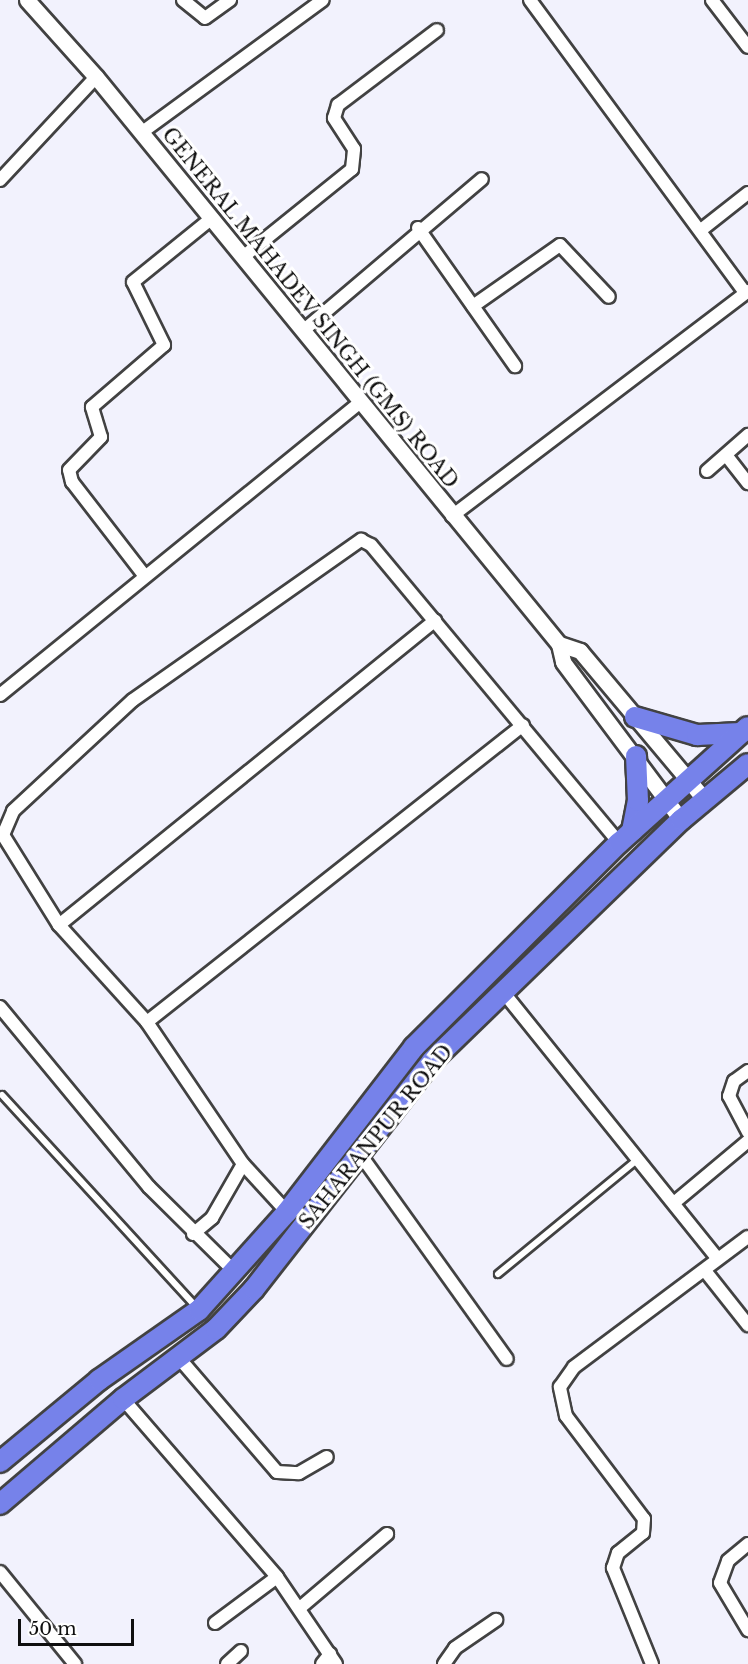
<!DOCTYPE html>
<html>
<head>
<meta charset="utf-8">
<style>
	body { margin:0 }
	#map { position:relative; width:748px; height:1664px; overflow:hidden; background:#f2f2fd; font-family:"Libre Baskerville",serif }
	div>[style] { position:absolute }
	.roads { filter:drop-shadow(2px 0 #424242) drop-shadow(-2px 0 #424242) drop-shadow(0 2px #424242) drop-shadow(0 -2px #424242) }
	.service>* { height:6px; margin:-3px; padding:0 3px; transform-origin:3px; border-radius:3px; background:#fff }
	.minor>* { height:12px; margin:-6px; padding:0 6px; transform-origin:6px; border-radius:6px; background:#fff }
	.tertiary>* { height:15px; margin:-7.5px; padding:0 7.5px; transform-origin:7.5px; border-radius:7.5px; background:#fff }
	.primary>* { height:20px; margin:-10px; padding:0 10px; transform-origin:10px; border-radius:10px; background:#7682ea }
	span { translate:-50% -50%; white-space:nowrap; text-align:center; line-height:1.15; -webkit-text-stroke:6px #fff; paint-order:stroke }
	.street-label { font-size:20px; color:#0f0f0f }
	.scale { position:absolute; left:18px; top:1619px; width:116px; height:27px; box-sizing:border-box; border:3px solid #0f0f0f; border-top:0; padding-left:8px; font-size:18px; line-height:21px; white-space:nowrap; color:#0f0f0f; -webkit-text-stroke:4px #fff; paint-order:stroke }
</style>
</head>
<body>
<div id="map">
	<div class="roads">
		<div class="service">
			<div style="left:2px;top:1095px;width:287px;rotate:47.5deg"></div>
			<div style="left:498px;top:1274px;width:181px;rotate:-39.4deg"></div>
		</div>
		<div class="minor">
			<div style="left:183px;top:0;width:28px;rotate:39deg"></div>
			<div style="left:205px;top:18px;width:31px;rotate:-36deg"></div>
			<div style="left:530px;top:0;width:363px;rotate:53.7deg"></div>
			<div style="left:712px;top:0;width:59px;rotate:52.5deg"></div>
			<div style="left:141px;top:133px;width:225px;rotate:-36.2deg"></div>
			<div style="left:0;top:180px;width:141px;rotate:-47deg"></div>
			<div style="left:418px;top:228px;width:169px;rotate:54.9deg"></div>
			<div style="left:701px;top:230px;width:60px;rotate:-38.2deg"></div>
			<div style="left:243px;top:257px;width:140px;rotate:-38.9deg"></div>
			<div style="left:352px;top:169px;width:20px;rotate:-84deg"></div>
			<div style="left:354px;top:149px;width:37px;rotate:-123deg"></div>
			<div style="left:334px;top:118px;width:14px;rotate:-73deg"></div>
			<div style="left:338px;top:105px;width:124px;rotate:-37.1deg"></div>
			<div style="left:473px;top:306px;width:106px;rotate:-35deg"></div>
			<div style="left:560px;top:245px;width:71px;rotate:46.7deg"></div>
			<div style="left:304px;top:330px;width:233px;rotate:-40.3deg"></div>
			<div style="left:726px;top:455px;width:36px;rotate:52deg"></div>
			<div style="left:707px;top:471px;width:55px;rotate:-41.3deg"></div>
			<div style="left:452px;top:516px;width:372px;rotate:-37.2deg"></div>
			<div style="left:144px;top:575px;width:118px;rotate:-127.7deg"></div>
			<div style="left:72px;top:482px;width:12px;rotate:-104deg"></div>
			<div style="left:69px;top:470px;width:46px;rotate:-45.9deg"></div>
			<div style="left:101px;top:437px;width:31px;rotate:-107deg"></div>
			<div style="left:92px;top:407px;width:95px;rotate:-40.7deg"></div>
			<div style="left:164px;top:345px;width:70px;rotate:-116.2deg"></div>
			<div style="left:133px;top:282px;width:102px;rotate:-39deg"></div>
			<div style="left:0;top:695px;width:464px;rotate:-39.1deg"></div>
			<div style="left:59px;top:925px;width:484px;rotate:-39deg"></div>
			<div style="left:504px;top:993px;width:341px;rotate:51.2deg"></div>
			<div style="left:0;top:1007px;width:234px;rotate:50.4deg"></div>
			<div style="left:149px;top:1187px;width:122px;rotate:44.7deg"></div>
			<div style="left:147px;top:1022px;width:479px;rotate:-38.3deg"></div>
			<div style="left:748px;top:1071px;width:17px;rotate:144deg"></div>
			<div style="left:734px;top:1081px;width:16px;rotate:108deg"></div>
			<div style="left:729px;top:1096px;width:41px;rotate:62.2deg"></div>
			<div style="left:360px;top:1154px;width:252px;rotate:54.4deg"></div>
			<div style="left:675px;top:1202px;width:95px;rotate:-39.9deg"></div>
			<div style="left:287px;top:1212px;width:65px;rotate:-132.5deg"></div>
			<div style="left:243px;top:1164px;width:171px;rotate:-124.1deg"></div>
			<div style="left:147px;top:1022px;width:131px;rotate:-132.2deg"></div>
			<div style="left:59px;top:925px;width:106px;rotate:-121.9deg"></div>
			<div style="left:3px;top:835px;width:26px;rotate:-67deg"></div>
			<div style="left:13px;top:811px;width:163px;rotate:-42.8deg"></div>
			<div style="left:133px;top:700px;width:279px;rotate:-35.1deg"></div>
			<div style="left:361px;top:540px;width:11px;rotate:27deg"></div>
			<div style="left:371px;top:545px;width:388px;rotate:50.2deg"></div>
			<div style="left:193px;top:1234px;width:25px;rotate:-40deg"></div>
			<div style="left:212px;top:1218px;width:62px;rotate:-60.1deg"></div>
			<div style="left:706px;top:1272px;width:68px;rotate:51.6deg"></div>
			<div style="left:179px;top:1358px;width:150px;rotate:49.3deg"></div>
			<div style="left:277px;top:1472px;width:22px;rotate:3deg"></div>
			<div style="left:299px;top:1473px;width:32px;rotate:-30deg"></div>
			<div style="left:123px;top:1399px;width:235px;rotate:49.1deg"></div>
			<div style="left:277px;top:1577px;width:105px;rotate:55.9deg"></div>
			<div style="left:748px;top:1544px;width:26px;rotate:140deg"></div>
			<div style="left:728px;top:1561px;width:23px;rotate:110deg"></div>
			<div style="left:720px;top:1583px;width:55px;rotate:59.2deg"></div>
			<div style="left:0;top:1572px;width:119px;rotate:50.8deg"></div>
			<div style="left:301px;top:1607px;width:113px;rotate:-40.3deg"></div>
			<div style="left:215px;top:1623px;width:77px;rotate:-36.6deg"></div>
			<div style="left:227px;top:1664px;width:19px;rotate:-43deg"></div>
			<div style="left:322px;top:1664px;width:13px;rotate:-51deg"></div>
			<div style="left:444px;top:1664px;width:19px;rotate:-55deg"></div>
			<div style="left:455px;top:1648px;width:50px;rotate:-34.3deg"></div>
			<div style="left:652px;top:1664px;width:104px;rotate:-112.1deg"></div>
			<div style="left:613px;top:1568px;width:16px;rotate:-72deg"></div>
			<div style="left:618px;top:1553px;width:32px;rotate:-39deg"></div>
			<div style="left:643px;top:1533px;width:14px;rotate:-86deg"></div>
			<div style="left:644px;top:1519px;width:129px;rotate:-127.1deg"></div>
			<div style="left:566px;top:1416px;width:30px;rotate:-102deg"></div>
			<div style="left:560px;top:1387px;width:24px;rotate:-55deg"></div>
			<div style="left:574px;top:1367px;width:217px;rotate:-36.8deg"></div>
		</div>
		<div class="tertiary">
			<div style="left:27px;top:0;width:103px;rotate:48.1deg"></div>
			<div style="left:96px;top:77px;width:732px;rotate:50.77deg"></div>
			<div style="left:559px;top:644px;width:18px;rotate:77deg"></div>
			<div style="left:563px;top:662px;width:197px;rotate:53.2deg"></div>
			<div style="left:559px;top:644px;width:22px;rotate:18deg"></div>
			<div style="left:580px;top:651px;width:194px;rotate:50deg"></div>
		</div>
		<div class="primary">
			<div style="left:635px;top:717px;width:65px;rotate:16.2deg"></div>
			<div style="left:697px;top:735px;width:44px;rotate:-2.6deg"></div>
			<div style="left:632px;top:831px;width:31px;rotate:-79deg"></div>
			<div style="left:638px;top:801px;width:45px;rotate:-92.5deg"></div>
			<div style="left:0;top:1462px;width:129px;rotate:-39.6deg"></div>
			<div style="left:99px;top:1380px;width:122px;rotate:-35deg"></div>
			<div style="left:199px;top:1310px;width:132px;rotate:-48.1deg"></div>
			<div style="left:287px;top:1212px;width:208px;rotate:-52.4deg"></div>
			<div style="left:414px;top:1047px;width:289px;rotate:-44.9deg"></div>
			<div style="left:619px;top:843px;width:173px;rotate:-42deg"></div>
			<div style="left:0;top:1504px;width:162px;rotate:-40.5deg"></div>
			<div style="left:123px;top:1399px;width:116px;rotate:-37deg"></div>
			<div style="left:216px;top:1329px;width:55px;rotate:-46.5deg"></div>
			<div style="left:254px;top:1289px;width:289px;rotate:-52deg"></div>
			<div style="left:432px;top:1061px;width:347px;rotate:-44.1deg"></div>
			<div style="left:681px;top:820px;width:87px;rotate:-39.9deg"></div>
		</div>
	</div>
	<div class="street-label">
		<span style="left:310px;top:308px;rotate:51deg">GENERAL MAHADEV SINGH (GMS) ROAD</span>
		<span style="left:376px;top:1137px;rotate:-51deg">SAHARANPUR ROAD</span>
	</div>
	<div class="scale">50 m</div>
</div>
</body>
</html>
